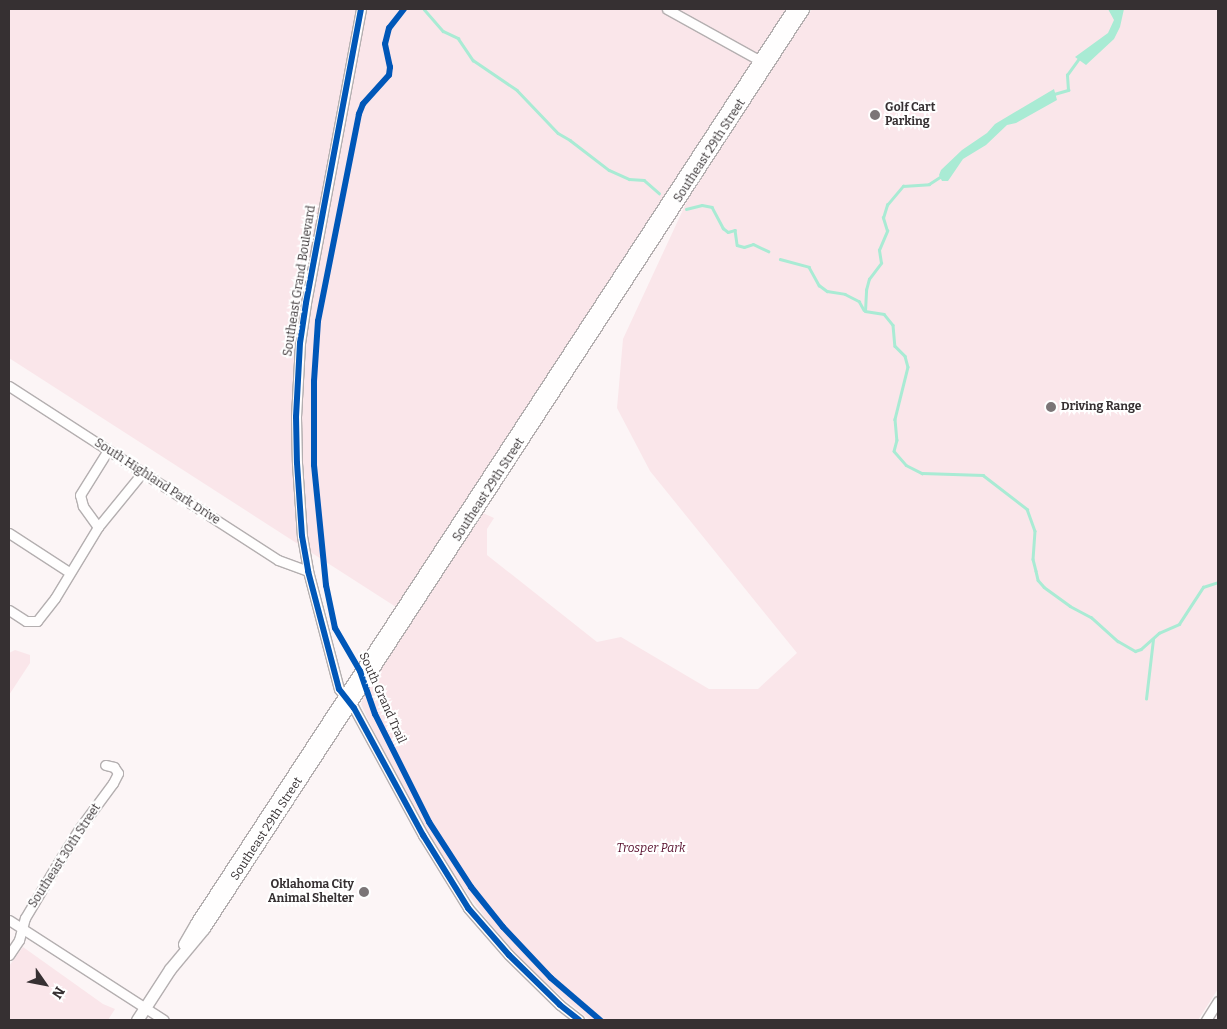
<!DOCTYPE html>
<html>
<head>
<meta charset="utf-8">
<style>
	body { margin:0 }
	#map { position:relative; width:1227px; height:1029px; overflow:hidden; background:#fcf5f6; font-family:Bitter,serif }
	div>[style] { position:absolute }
	.green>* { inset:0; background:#fae6ea }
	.water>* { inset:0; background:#a9ebd4 }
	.stream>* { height:2.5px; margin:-1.25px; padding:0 1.25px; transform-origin:1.25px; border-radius:1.25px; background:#a9ebd4 }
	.roads { filter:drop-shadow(1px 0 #b4afb0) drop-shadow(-1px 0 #b4afb0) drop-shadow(0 1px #b4afb0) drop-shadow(0 -1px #b4afb0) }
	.minor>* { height:9px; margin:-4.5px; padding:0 4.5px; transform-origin:4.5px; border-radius:4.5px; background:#fffefe }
	.major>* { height:11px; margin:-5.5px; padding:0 5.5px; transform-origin:5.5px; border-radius:5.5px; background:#fffefe }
	.cycleway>* { height:6px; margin:-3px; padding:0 3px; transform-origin:3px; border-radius:3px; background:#0057b8 }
	.dots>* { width:14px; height:14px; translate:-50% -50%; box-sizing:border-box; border:2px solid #fff; border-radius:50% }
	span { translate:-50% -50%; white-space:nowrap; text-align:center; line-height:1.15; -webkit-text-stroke:4px #fff; paint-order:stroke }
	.poi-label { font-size:12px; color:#363032; font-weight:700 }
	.left { translate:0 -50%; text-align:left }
	.right { translate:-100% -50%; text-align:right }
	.street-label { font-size:12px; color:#363032 }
	.park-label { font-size:12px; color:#560d2b; font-style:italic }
	.frame { position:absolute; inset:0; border:10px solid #363032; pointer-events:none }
	.north { position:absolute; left:20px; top:959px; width:50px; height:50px; -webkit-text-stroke:4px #fff; paint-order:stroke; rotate:123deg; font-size:14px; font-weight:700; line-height:20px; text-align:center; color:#363032 }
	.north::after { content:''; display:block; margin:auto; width:18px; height:22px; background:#363032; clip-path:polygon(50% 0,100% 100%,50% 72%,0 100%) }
</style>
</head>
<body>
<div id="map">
	<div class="green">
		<div style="clip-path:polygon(9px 9px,786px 9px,396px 607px,9px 358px)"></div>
		<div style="clip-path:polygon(812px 9px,1218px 9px,1218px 989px,1198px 1020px,590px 1020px,531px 971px,490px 924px,443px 860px,383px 751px,361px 704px,368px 685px,483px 513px,494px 518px,487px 529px,487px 555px,597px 642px,621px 637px,709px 689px,758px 689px,797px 653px,650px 471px,617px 408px,623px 339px,688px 199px)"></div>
		<div style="clip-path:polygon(15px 650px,30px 655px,30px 663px,9px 695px,9px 653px)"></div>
		<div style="clip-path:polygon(23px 947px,103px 1004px,115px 1009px,108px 1020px,9px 1020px,9px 966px)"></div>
	</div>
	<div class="water">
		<div style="clip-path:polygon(1108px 9px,1124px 9px,1120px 27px,1114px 39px,1086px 65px,1075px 57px,1108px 33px,1114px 20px)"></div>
		<div style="clip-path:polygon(1054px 89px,1057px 100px,1016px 123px,1007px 125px,986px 145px,963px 159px,948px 181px,942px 181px,939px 175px,941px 170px,962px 150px,987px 133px,995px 124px)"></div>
	</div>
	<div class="stream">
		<div style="left:424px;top:9px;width:29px;rotate:49deg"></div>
		<div style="left:443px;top:31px;width:17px;rotate:25deg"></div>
		<div style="left:458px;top:38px;width:27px;rotate:56deg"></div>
		<div style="left:473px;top:60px;width:53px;rotate:34.3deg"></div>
		<div style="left:517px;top:90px;width:59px;rotate:46.4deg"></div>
		<div style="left:558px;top:133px;width:14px;rotate:30deg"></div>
		<div style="left:570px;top:140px;width:49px;rotate:37.6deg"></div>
		<div style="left:609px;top:170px;width:22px;rotate:24deg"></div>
		<div style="left:629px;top:179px;width:15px;rotate:4deg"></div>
		<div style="left:644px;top:180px;width:20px;rotate:41deg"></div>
		<div style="left:1054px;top:94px;width:15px;rotate:-16deg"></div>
		<div style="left:1068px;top:90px;width:15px;rotate:-94deg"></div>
		<div style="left:1067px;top:75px;width:22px;rotate:-54deg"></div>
		<div style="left:686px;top:209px;width:16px;rotate:-14deg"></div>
		<div style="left:702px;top:205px;width:10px;rotate:11deg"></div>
		<div style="left:712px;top:207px;width:24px;rotate:62deg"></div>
		<div style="left:723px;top:228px;width:6px;rotate:39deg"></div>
		<div style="left:728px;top:232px;width:7px;rotate:-16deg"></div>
		<div style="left:735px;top:230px;width:15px;rotate:82deg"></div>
		<div style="left:737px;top:245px;width:7px;rotate:16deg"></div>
		<div style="left:744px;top:247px;width:9px;rotate:-18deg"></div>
		<div style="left:753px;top:244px;width:17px;rotate:25deg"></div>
		<div style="left:780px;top:259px;width:30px;rotate:15deg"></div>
		<div style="left:809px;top:267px;width:21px;rotate:61deg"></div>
		<div style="left:819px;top:285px;width:10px;rotate:37deg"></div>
		<div style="left:827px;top:291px;width:18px;rotate:9deg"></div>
		<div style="left:845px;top:294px;width:16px;rotate:27deg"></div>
		<div style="left:859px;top:301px;width:10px;rotate:61deg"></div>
		<div style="left:865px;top:311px;width:19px;rotate:9deg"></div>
		<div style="left:884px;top:314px;width:14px;rotate:51deg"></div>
		<div style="left:893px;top:325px;width:21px;rotate:85deg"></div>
		<div style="left:895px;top:346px;width:14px;rotate:45deg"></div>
		<div style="left:905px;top:356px;width:11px;rotate:75deg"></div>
		<div style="left:908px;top:367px;width:54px;rotate:104deg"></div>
		<div style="left:895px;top:419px;width:21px;rotate:85deg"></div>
		<div style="left:897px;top:440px;width:11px;rotate:105deg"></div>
		<div style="left:894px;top:451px;width:18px;rotate:49deg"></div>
		<div style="left:906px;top:465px;width:18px;rotate:27deg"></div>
		<div style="left:922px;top:473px;width:61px;rotate:1.9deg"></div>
		<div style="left:983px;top:475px;width:56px;rotate:37.7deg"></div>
		<div style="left:1027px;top:509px;width:23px;rotate:70deg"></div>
		<div style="left:1035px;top:531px;width:28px;rotate:94deg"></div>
		<div style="left:1033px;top:559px;width:12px;rotate:76deg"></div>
		<div style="left:1036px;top:571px;width:9px;rotate:77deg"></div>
		<div style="left:1038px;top:580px;width:9px;rotate:49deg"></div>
		<div style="left:1044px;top:587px;width:32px;rotate:36deg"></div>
		<div style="left:1070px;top:606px;width:24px;rotate:28deg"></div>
		<div style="left:1091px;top:617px;width:36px;rotate:42deg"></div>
		<div style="left:1118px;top:641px;width:20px;rotate:30deg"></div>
		<div style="left:1135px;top:651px;width:6px;rotate:-18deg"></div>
		<div style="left:1141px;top:649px;width:24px;rotate:-42deg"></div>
		<div style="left:1159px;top:633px;width:22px;rotate:-24deg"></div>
		<div style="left:1179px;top:624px;width:44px;rotate:-57deg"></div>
		<div style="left:1203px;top:587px;width:16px;rotate:-18deg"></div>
		<div style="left:865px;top:311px;width:21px;rotate:-87deg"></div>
		<div style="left:866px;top:290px;width:11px;rotate:-75deg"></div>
		<div style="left:869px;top:279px;width:20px;rotate:-53deg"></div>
		<div style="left:881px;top:263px;width:13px;rotate:-99deg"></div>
		<div style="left:879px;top:250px;width:21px;rotate:-67deg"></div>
		<div style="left:887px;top:231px;width:14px;rotate:-107deg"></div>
		<div style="left:883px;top:218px;width:14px;rotate:-73deg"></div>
		<div style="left:887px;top:205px;width:25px;rotate:-50deg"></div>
		<div style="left:903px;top:186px;width:26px;rotate:-4deg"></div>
		<div style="left:929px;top:184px;width:17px;rotate:-33deg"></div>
		<div style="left:1146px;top:699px;width:60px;rotate:-83.3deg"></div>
	</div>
	<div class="roads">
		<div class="minor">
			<div style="left:361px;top:9px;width:299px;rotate:100.6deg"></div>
			<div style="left:306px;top:303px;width:40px;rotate:98.5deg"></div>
			<div style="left:300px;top:343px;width:74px;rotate:93.1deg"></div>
			<div style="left:296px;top:417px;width:46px;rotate:88.8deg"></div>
			<div style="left:297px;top:463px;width:73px;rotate:86.1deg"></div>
			<div style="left:302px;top:536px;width:36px;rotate:80deg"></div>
			<div style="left:308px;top:571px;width:122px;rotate:75.3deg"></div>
			<div style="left:339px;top:689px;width:24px;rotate:52deg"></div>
			<div style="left:354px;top:708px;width:145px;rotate:61.5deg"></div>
			<div style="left:423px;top:835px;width:86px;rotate:58.3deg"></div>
			<div style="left:468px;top:908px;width:62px;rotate:48.9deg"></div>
			<div style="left:509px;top:955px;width:71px;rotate:44.4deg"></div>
			<div style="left:560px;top:1005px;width:24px;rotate:38deg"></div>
			<div style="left:667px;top:9px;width:105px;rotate:29deg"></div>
			<div style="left:9px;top:386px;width:320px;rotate:32.9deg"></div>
			<div style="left:278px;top:560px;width:32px;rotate:20deg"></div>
			<div style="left:98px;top:527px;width:26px;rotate:-126deg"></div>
			<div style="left:83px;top:506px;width:11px;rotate:-105deg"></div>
			<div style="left:80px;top:495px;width:53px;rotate:-58.1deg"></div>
			<div style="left:9px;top:533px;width:72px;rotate:33deg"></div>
			<div style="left:9px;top:610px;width:20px;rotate:33deg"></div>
			<div style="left:26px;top:621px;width:11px"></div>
			<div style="left:37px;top:621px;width:29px;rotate:-52deg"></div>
			<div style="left:55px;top:598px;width:83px;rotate:-58.8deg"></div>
			<div style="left:98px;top:527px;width:70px;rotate:-50.8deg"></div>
			<div style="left:9px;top:920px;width:184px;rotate:32.8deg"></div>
			<div style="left:9px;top:955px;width:18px;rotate:-56deg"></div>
			<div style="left:19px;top:940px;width:23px;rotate:-75deg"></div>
			<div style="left:25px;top:918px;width:66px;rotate:-59.2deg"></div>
			<div style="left:59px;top:861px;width:38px;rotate:-58deg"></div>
			<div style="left:79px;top:829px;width:57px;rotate:-53.5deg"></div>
			<div style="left:113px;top:783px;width:11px;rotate:-63deg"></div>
			<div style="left:118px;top:773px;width:7px;rotate:-124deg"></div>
			<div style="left:114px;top:767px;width:9px;rotate:-167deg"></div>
			<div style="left:1206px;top:1020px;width:22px;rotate:-58deg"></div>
		</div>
		<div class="major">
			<div style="left:184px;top:944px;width:24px;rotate:-60deg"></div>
			<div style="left:196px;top:923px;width:1092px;rotate:-56.85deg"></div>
			<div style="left:137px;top:1020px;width:61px;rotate:-57.1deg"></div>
			<div style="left:170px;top:969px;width:53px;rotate:-50.3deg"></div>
			<div style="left:204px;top:928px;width:1097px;rotate:-56.9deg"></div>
		</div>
	</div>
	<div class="cycleway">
		<div style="left:361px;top:9px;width:299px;rotate:100.6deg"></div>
		<div style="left:306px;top:303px;width:40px;rotate:98.5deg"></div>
		<div style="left:300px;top:343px;width:74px;rotate:93.1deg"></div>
		<div style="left:296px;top:417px;width:46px;rotate:88.8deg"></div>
		<div style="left:297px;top:463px;width:73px;rotate:86.1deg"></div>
		<div style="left:302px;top:536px;width:36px;rotate:80deg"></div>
		<div style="left:308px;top:571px;width:122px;rotate:75.3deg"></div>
		<div style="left:339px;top:689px;width:24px;rotate:52deg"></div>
		<div style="left:354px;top:708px;width:145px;rotate:61.5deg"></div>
		<div style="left:423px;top:835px;width:86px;rotate:58.3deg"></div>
		<div style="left:468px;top:908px;width:62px;rotate:48.9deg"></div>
		<div style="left:509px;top:955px;width:71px;rotate:44.4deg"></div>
		<div style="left:560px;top:1005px;width:24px;rotate:38deg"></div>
		<div style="left:404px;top:9px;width:24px;rotate:128deg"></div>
		<div style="left:389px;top:28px;width:16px;rotate:104deg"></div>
		<div style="left:385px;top:44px;width:24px;rotate:78deg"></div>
		<div style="left:390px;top:67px;width:8px;rotate:97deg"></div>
		<div style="left:389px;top:75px;width:39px;rotate:132deg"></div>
		<div style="left:363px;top:104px;width:11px;rotate:112deg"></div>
		<div style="left:359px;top:114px;width:211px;rotate:101.2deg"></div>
		<div style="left:318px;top:321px;width:60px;rotate:93.8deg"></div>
		<div style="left:314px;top:381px;width:84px;rotate:90deg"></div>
		<div style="left:314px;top:465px;width:121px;rotate:84.3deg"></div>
		<div style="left:326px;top:585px;width:44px;rotate:78.2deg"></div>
		<div style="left:335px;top:628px;width:50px;rotate:59.8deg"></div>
		<div style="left:360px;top:671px;width:46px;rotate:70.8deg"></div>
		<div style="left:375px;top:714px;width:121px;rotate:63.4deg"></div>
		<div style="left:429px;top:822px;width:77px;rotate:57.1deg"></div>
		<div style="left:471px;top:887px;width:51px;rotate:51.3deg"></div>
		<div style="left:503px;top:927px;width:70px;rotate:46.7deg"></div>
		<div style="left:551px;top:978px;width:65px;rotate:40.6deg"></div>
	</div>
	<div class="dots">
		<div style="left:875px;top:115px;background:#7b7577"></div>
		<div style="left:1051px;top:407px;background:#7b7577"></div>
		<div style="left:364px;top:892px;background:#7b7577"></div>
	</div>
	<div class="poi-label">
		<span class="left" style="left:885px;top:115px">Golf Cart<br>Parking</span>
		<span class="left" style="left:1061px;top:407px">Driving Range</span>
		<span class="right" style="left:354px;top:892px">Oklahoma City<br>Animal Shelter</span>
	</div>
	<div class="street-label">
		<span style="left:710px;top:151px;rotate:-57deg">Southeast 29th Street</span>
		<span style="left:300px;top:281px;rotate:-81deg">Southeast Grand Boulevard</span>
		<span style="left:157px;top:482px;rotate:33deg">South Highland Park Drive</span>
		<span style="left:489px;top:490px;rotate:-57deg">Southeast 29th Street</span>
		<span style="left:382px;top:698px;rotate:66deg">South Grand Trail</span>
		<span style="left:267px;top:829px;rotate:-57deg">Southeast 29th Street</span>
		<span style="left:65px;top:856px;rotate:-57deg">Southeast 30th Street</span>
	</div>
	<div class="park-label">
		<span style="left:651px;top:849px">Trosper Park</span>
	</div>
	<div class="frame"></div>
	<div class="north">N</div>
</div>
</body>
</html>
